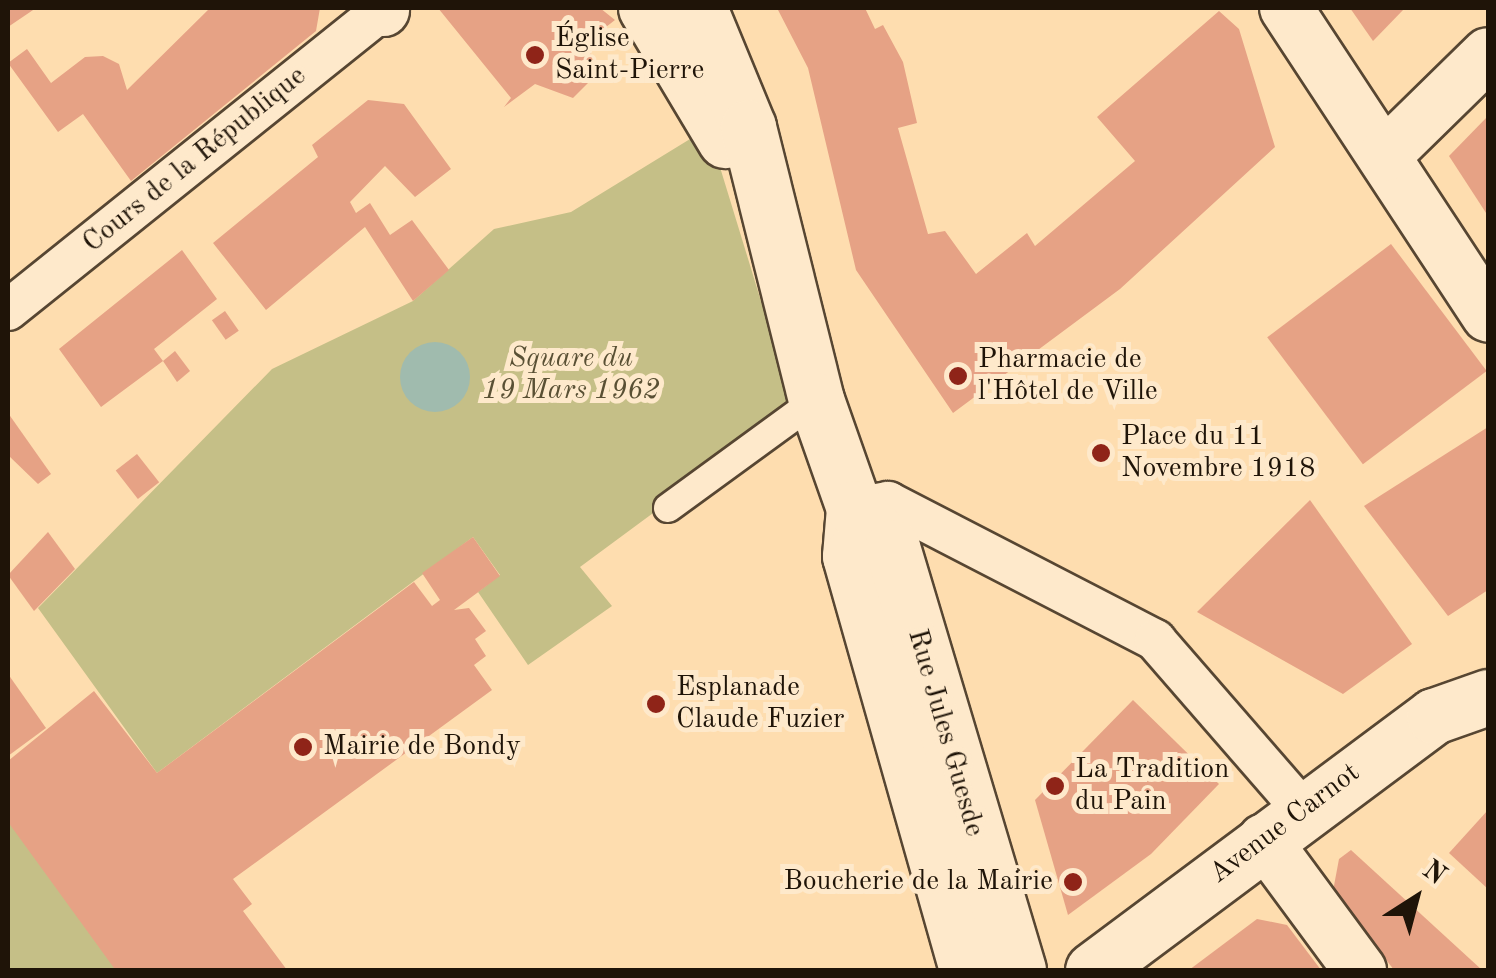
<!DOCTYPE html>
<html>
<head>
<meta charset="utf-8">
<style>
	body { margin:0 }
	#map { position:relative; width:1496px; height:978px; overflow:hidden; background:#feddaf; font-family:"Old Standard TT",serif }
	div>[style] { position:absolute }
	.green>* { inset:0; background:#c5bf87 }
	.water>* { inset:0; background:#a0bbae }
	.round { border-radius:50% }
	.building>* { inset:0; background:#e6a285; transform-origin:0 0 }
	.roads { filter:drop-shadow(2px 0 #574632) drop-shadow(-2px 0 #574632) drop-shadow(0 2px #574632) drop-shadow(0 -2px #574632) }
	.service>* { height:28px; margin:-14px; padding:0 14px; transform-origin:14px; border-radius:14px; background:#fee9cb }
	.pedestrian>* { height:40px; margin:-20px; padding:0 20px; transform-origin:20px; border-radius:20px; background:#fee9cb }
	.minor>* { height:52px; margin:-26px; padding:0 26px; transform-origin:26px; border-radius:26px; background:#fee9cb }
	.tertiary>* { height:55px; margin:-27.5px; padding:0 27.5px; transform-origin:27.5px; border-radius:27.5px; background:#fee9cb }
	.dots>* { width:28px; height:28px; translate:-50% -50%; box-sizing:border-box; border:5px solid #fee9cb; border-radius:50% }
	span { translate:-50% -50%; white-space:nowrap; text-align:center; line-height:1.15; -webkit-text-stroke:10px #fee9cb; paint-order:stroke }
	.poi-label { font-size:28px; color:#1f1408 }
	.left { translate:0 -50%; text-align:left }
	.right { translate:-100% -50%; text-align:right }
	.street-label { font-size:28px; color:#1f1408 }
	.park-label { font-size:28px; color:#595034; font-style:italic }
	.frame { position:absolute; inset:0; border:10px solid #1f1408; pointer-events:none }
	.north { position:absolute; left:1366px; top:848px; width:100px; height:100px; -webkit-text-stroke:8px #fee9cb; paint-order:stroke; rotate:36deg; font-size:28px; font-weight:700; line-height:40px; text-align:center; color:#1f1408 }
	.north::after { content:''; display:block; margin:auto; width:35px; height:45px; background:#1f1408; clip-path:polygon(50% 0,100% 100%,50% 72%,0 100%) }
</style>
</head>
<body>
<div id="map">
	<div class="green">
		<div style="clip-path:polygon(708px 128px,794px 409px,580px 567px,612px 606px,528px 665px,478px 592px,500px 575px,473px 537px,157px 773px,38px 608px,272px 369px,413px 301px,494px 229px,571px 212px)"></div>
		<div style="clip-path:polygon(8px 820px,120px 970px,8px 970px)"></div>
	</div>
	<div class="water">
		<div class="round" style="left:400px;top:342px;width:70px;height:70px"></div>
	</div>
	<div class="building">
		<div style="clip-path:polygon(8px 8px,36px 8px,8px 27px)"></div>
		<div style="clip-path:polygon(210px 8px,320px 8px,316px 31px,131px 181px,83px 114px,58px 132px,8px 63px,27px 49px,51px 83px,85px 57px,103px 56px,119px 64px,127px 90px)"></div>
		<div style="clip-path:polygon(438px 8px,600px 8px,615px 20px,588px 41px,596px 75px,573px 98px,535px 84px,504px 107px,511px 98px)"></div>
		<div style="clip-path:polygon(777px 8px,865px 8px,875px 29px,883px 25px,903px 62px,917px 123px,898px 128px,928px 234px,945px 231px,976px 274px,1027px 233px,1035px 246px,1135px 161px,1097px 117px,1219px 11px,1239px 29px,1275px 147px,1120px 289px,953px 413px,856px 270px,808px 68px)"></div>
		<div style="clip-path:polygon(1350px 8px,1405px 8px,1373px 41px)"></div>
		<div style="clip-path:polygon(368px 100px,404px 104px,451px 169px,415px 197px,385px 166px,350px 202px,356px 213px,370px 203px,390px 235px,412px 220px,449px 270px,413px 301px,365px 227px,266px 310px,213px 243px,318px 157px,312px 145px)"></div>
		<div style="clip-path:polygon(1488px 116px,1488px 216px,1449px 156px)"></div>
		<div style="left:1391px;top:244px;width:159px;height:155px;rotate:53deg"></div>
		<div style="clip-path:polygon(182px 250px,217px 299px,154px 349px,163px 361px,101px 407px,59px 349px)"></div>
		<div style="left:225px;top:311px;width:24px;height:16px;rotate:55deg"></div>
		<div style="clip-path:polygon(175px 351px,190px 371px,177px 382px,163px 361px)"></div>
		<div style="clip-path:polygon(8px 413px,51px 474px,38px 484px,8px 455px)"></div>
		<div style="clip-path:polygon(1488px 427px,1488px 590px,1448px 616px,1364px 506px)"></div>
		<div style="left:137px;top:454px;width:36px;height:27px;rotate:52deg"></div>
		<div style="clip-path:polygon(1310px 500px,1412px 644px,1343px 694px,1197px 612px)"></div>
		<div style="clip-path:polygon(48px 532px,75px 569px,34px 611px,8px 575px)"></div>
		<div style="clip-path:polygon(473px 537px,500px 576px,454px 610px,469px 608px,486px 631px,475px 639px,486px 656px,474px 665px,492px 690px,233px 879px,252px 904px,243px 911px,287px 970px,114px 968px,8px 822px,8px 761px,94px 691px,157px 773px,414px 582px,432px 606px,440px 600px,422px 573px)"></div>
		<div style="clip-path:polygon(8px 674px,46px 728px,8px 756px)"></div>
		<div style="clip-path:polygon(1133px 700px,1219px 784px,1151px 854px,1068px 915px,1035px 800px)"></div>
		<div style="clip-path:polygon(1488px 810px,1488px 889px,1449px 853px)"></div>
		<div style="clip-path:polygon(1351px 850px,1482px 970px,1394px 970px,1333px 891px,1339px 859px)"></div>
		<div style="clip-path:polygon(1257px 919px,1287px 925px,1321px 970px,1189px 970px)"></div>
	</div>
	<div class="roads">
		<div class="service">
			<div style="left:668px;top:508px;width:183px;rotate:-36.1deg"></div>
		</div>
		<div class="pedestrian">
			<div style="left:8px;top:310px;width:480px;rotate:-38.7deg"></div>
			<div style="left:854px;top:508px;width:35px;rotate:-10deg"></div>
			<div style="left:888px;top:502px;width:301px;rotate:27.3deg"></div>
			<div style="left:1155px;top:640px;width:225px;rotate:49deg"></div>
		</div>
		<div class="minor">
			<div style="left:381px;top:8px;width:3px;rotate:45deg"></div>
			<div style="left:1286px;top:8px;width:368px;rotate:56.7deg"></div>
			<div style="left:1385px;top:155px;width:144px;rotate:-44.4deg"></div>
			<div style="left:1264px;top:840px;width:162px;rotate:53.6deg"></div>
		</div>
		<div class="tertiary">
			<div style="left:646px;top:8px;width:154px;rotate:59.1deg"></div>
			<div style="left:699px;top:8px;width:129px;rotate:67.6deg"></div>
			<div style="left:748px;top:127px;width:281px;rotate:76deg"></div>
			<div style="left:816px;top:400px;width:114px;rotate:70.6deg"></div>
			<div style="left:854px;top:508px;width:48px;rotate:94.8deg"></div>
			<div style="left:850px;top:556px;width:430px;rotate:74.2deg"></div>
			<div style="left:854px;top:508px;width:54px;rotate:45.7deg"></div>
			<div style="left:892px;top:547px;width:441px;rotate:73.4deg"></div>
			<div style="left:1093px;top:970px;width:425px;rotate:-36.7deg"></div>
			<div style="left:1434px;top:716px;width:57px;rotate:-19.4deg"></div>
		</div>
	</div>
	<div class="dots">
		<div style="left:535px;top:55px;background:#8f2418"></div>
		<div style="left:958px;top:376px;background:#8f2418"></div>
		<div style="left:1101px;top:453px;background:#8f2418"></div>
		<div style="left:656px;top:704px;background:#8f2418"></div>
		<div style="left:303px;top:747px;background:#8f2418"></div>
		<div style="left:1055px;top:786px;background:#8f2418"></div>
		<div style="left:1073px;top:882px;background:#8f2418"></div>
	</div>
	<div class="poi-label">
		<span class="left" style="left:555px;top:55px">Église<br>Saint-Pierre</span>
		<span class="left" style="left:978px;top:376px">Pharmacie de<br>l'Hôtel de Ville</span>
		<span class="left" style="left:1121px;top:453px">Place du 11<br>Novembre 1918</span>
		<span class="left" style="left:676px;top:704px">Esplanade<br>Claude Fuzier</span>
		<span class="left" style="left:323px;top:747px">Mairie de Bondy</span>
		<span class="left" style="left:1075px;top:786px">La Tradition<br>du Pain</span>
		<span class="right" style="left:1053px;top:882px">Boucherie de la Mairie</span>
	</div>
	<div class="street-label">
		<span style="left:195px;top:160px;rotate:-39deg">Cours de la République</span>
		<span style="left:945px;top:733px;rotate:74deg">Rue Jules Guesde</span>
		<span style="left:1285px;top:824px;rotate:-37deg">Avenue Carnot</span>
	</div>
	<div class="park-label">
		<span style="left:571px;top:375px">Square du<br>19 Mars 1962</span>
	</div>
	<div class="frame"></div>
	<div class="north">N</div>
</div>
</body>
</html>
